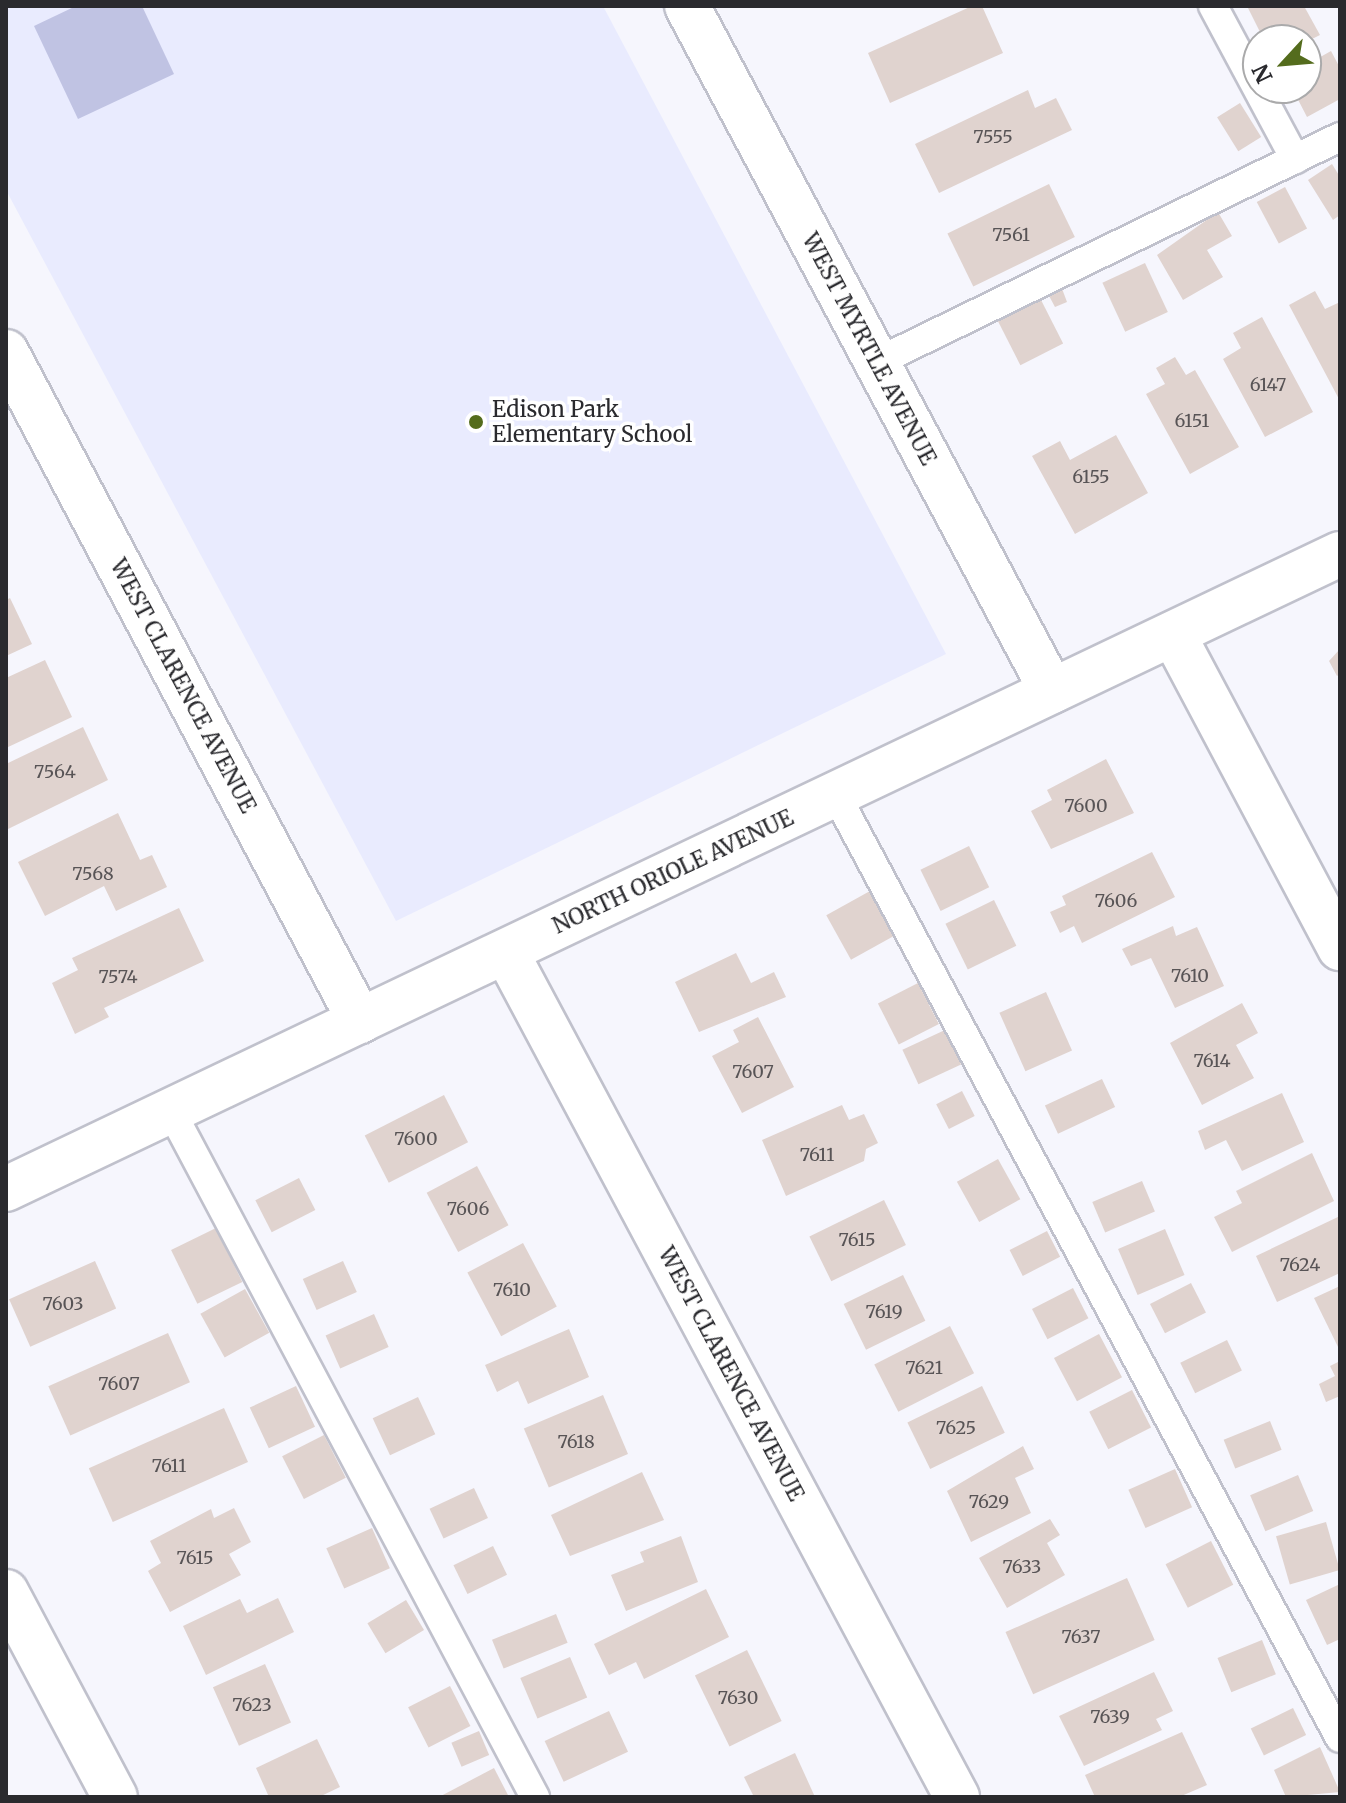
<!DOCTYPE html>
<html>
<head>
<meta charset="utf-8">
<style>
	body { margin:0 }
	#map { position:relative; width:1346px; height:1803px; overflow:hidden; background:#f6f6fd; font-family:Merriweather,serif }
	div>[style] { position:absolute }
	.built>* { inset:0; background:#e9ebfe }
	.green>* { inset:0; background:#c0c3e3 }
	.building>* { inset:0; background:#e0d3cf; transform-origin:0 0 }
	.roads { filter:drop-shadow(2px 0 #c0c1cc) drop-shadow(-2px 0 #c0c1cc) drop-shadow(0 2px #c0c1cc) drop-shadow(0 -2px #c0c1cc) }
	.service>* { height:28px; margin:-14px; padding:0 14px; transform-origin:14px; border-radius:14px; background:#fff }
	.minor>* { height:44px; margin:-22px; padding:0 22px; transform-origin:22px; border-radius:22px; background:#fff }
	.dots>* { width:22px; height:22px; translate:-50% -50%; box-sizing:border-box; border:4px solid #fff; border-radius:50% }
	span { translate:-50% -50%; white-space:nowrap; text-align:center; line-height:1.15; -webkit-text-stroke:7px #fff; paint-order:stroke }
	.number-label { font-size:18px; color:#585456 }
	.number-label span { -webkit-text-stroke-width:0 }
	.street-label { font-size:22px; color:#2a2a2e }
	.poi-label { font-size:22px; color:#2a2a2e }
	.left { translate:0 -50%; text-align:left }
	.frame { position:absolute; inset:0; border:8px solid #2a2a2e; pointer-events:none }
	.north { position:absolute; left:1242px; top:24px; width:80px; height:80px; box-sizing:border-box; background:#fff; border:2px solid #aaaaab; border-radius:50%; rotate:244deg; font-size:22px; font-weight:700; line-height:32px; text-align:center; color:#2a2a2e }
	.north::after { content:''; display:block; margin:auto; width:28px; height:36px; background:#546c1d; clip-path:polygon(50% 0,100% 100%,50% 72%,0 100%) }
</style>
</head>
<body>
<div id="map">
	<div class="built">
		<div style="clip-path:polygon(6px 6px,603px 6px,946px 654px,396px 921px,6px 190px)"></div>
	</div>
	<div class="green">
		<div style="clip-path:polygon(76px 6px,142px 6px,174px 74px,78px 119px,34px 26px)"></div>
	</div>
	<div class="building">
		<div style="clip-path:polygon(972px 6px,982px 6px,1003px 53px,890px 103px,868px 53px)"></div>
		<div style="clip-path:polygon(1247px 6px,1304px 6px,1320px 35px,1306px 42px,1264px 40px)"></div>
		<div style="clip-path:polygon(1331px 51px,1340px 68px,1340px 99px,1307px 117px,1292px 88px,1306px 88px,1306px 65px)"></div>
		<div style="clip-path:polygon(1028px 90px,1035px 108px,1056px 98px,1072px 130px,939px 193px,915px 144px)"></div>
		<div style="left:1240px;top:103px;width:40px;height:27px;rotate:58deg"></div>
		<div style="clip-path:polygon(1332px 164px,1340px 177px,1340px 215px,1333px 220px,1308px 180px)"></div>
		<div style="left:1049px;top:184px;width:59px;height:113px;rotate:64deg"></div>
		<div style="left:1285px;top:187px;width:47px;height:32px;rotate:62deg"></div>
		<div style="clip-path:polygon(1218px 212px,1232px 236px,1207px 250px,1223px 277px,1183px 300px,1157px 255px)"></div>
		<div style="left:1145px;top:263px;width:54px;height:47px;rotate:65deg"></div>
		<div style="clip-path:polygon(1061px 286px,1067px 302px,1055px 307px,1047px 292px)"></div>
		<div style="clip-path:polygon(1315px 291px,1325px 309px,1340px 302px,1340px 401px,1289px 305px)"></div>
		<div style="left:1040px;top:298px;width:51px;height:48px;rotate:63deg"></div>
		<div style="clip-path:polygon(1262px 317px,1313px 412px,1265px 437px,1223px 359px,1241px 348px,1233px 333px)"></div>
		<div style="clip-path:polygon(1175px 357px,1186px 375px,1195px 370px,1239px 447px,1190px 474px,1146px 394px,1165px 384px,1156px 368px)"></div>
		<div style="clip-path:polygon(1116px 435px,1148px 493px,1075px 534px,1032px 456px,1060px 441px,1070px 460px)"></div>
		<div style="clip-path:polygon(10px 598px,32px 644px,6px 656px,6px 600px)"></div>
		<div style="clip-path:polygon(1340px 649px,1340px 674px,1337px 676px,1329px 661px)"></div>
		<div style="clip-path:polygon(45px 660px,72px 717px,6px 748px,6px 678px)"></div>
		<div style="clip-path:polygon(83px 727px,108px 780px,6px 830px,6px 764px)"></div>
		<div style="clip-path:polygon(1106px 759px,1134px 813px,1051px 849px,1031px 811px,1052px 800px,1047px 790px)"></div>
		<div style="clip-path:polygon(118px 813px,140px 860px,152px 855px,167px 887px,116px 911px,104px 886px,45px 916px,18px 862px)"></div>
		<div style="left:969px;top:846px;width:46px;height:54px;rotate:64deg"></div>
		<div style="clip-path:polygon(1152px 852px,1175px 897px,1082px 943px,1074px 926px,1060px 933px,1050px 912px,1066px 905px,1062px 896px)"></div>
		<div style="left:870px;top:891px;width:51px;height:50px;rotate:61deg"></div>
		<div style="left:994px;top:900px;width:51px;height:54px;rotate:64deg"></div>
		<div style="clip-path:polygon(179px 908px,204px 961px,104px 1008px,109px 1017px,75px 1034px,52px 983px,78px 970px,72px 958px)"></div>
		<div style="clip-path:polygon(1173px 926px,1176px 936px,1197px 927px,1224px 986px,1175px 1008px,1151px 958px,1131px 966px,1122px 949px)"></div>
		<div style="clip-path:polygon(736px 953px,751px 983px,774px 972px,786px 997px,699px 1032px,675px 982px)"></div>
		<div style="left:918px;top:983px;width:46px;height:45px;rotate:63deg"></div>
		<div style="left:1046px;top:992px;width:64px;height:51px;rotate:66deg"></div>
		<div style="clip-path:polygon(1242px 1003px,1258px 1033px,1236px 1045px,1254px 1078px,1202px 1105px,1170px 1043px)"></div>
		<div style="clip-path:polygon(758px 1017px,794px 1087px,742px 1113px,712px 1056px,739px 1042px,733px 1030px)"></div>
		<div style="left:945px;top:1030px;width:38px;height:47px;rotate:65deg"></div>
		<div style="left:1102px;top:1079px;width:31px;height:63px;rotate:65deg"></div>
		<div style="left:962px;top:1091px;width:28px;height:29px;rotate:63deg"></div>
		<div style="clip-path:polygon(1282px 1093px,1304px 1142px,1242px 1171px,1226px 1140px,1205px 1150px,1198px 1131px)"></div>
		<div style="left:444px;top:1095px;width:53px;height:89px;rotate:63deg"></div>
		<div style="clip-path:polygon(842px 1105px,849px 1120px,864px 1114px,878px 1143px,866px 1149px,864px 1161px,786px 1196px,762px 1140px)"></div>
		<div style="clip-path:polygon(1312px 1153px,1334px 1201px,1232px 1252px,1214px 1217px,1242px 1203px,1236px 1191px)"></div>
		<div style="left:998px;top:1159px;width:46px;height:47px;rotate:61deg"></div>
		<div style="left:477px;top:1166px;width:67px;height:57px;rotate:62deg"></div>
		<div style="left:299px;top:1178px;width:36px;height:49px;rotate:63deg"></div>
		<div style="left:1142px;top:1181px;width:33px;height:54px;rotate:67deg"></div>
		<div style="left:884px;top:1200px;width:50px;height:83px;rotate:64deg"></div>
		<div style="clip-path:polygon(1340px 1216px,1340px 1273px,1277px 1302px,1256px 1256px)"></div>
		<div style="left:216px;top:1228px;width:60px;height:50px;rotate:64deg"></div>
		<div style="left:1165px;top:1229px;width:50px;height:51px;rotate:67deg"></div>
		<div style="left:1047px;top:1231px;width:29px;height:42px;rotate:63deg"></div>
		<div style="left:523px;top:1243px;width:72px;height:63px;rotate:62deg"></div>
		<div style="left:95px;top:1261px;width:52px;height:94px;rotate:66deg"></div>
		<div style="left:343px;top:1261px;width:34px;height:44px;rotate:66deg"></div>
		<div style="left:903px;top:1275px;width:51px;height:66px;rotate:64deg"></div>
		<div style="left:1191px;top:1283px;width:33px;height:46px;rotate:63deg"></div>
		<div style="clip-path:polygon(1340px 1286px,1340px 1351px,1314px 1298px)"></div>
		<div style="left:1073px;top:1288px;width:34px;height:46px;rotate:63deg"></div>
		<div style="left:245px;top:1289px;width:50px;height:51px;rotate:61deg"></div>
		<div style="left:374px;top:1314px;width:36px;height:53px;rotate:66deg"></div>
		<div style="left:950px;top:1326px;width:53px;height:85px;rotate:63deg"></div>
		<div style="clip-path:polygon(569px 1329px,589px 1377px,528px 1404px,518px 1381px,497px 1392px,485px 1365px)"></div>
		<div style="left:168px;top:1333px;width:54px;height:131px;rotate:66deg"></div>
		<div style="left:1099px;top:1334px;width:49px;height:51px;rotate:62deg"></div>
		<div style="left:1227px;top:1340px;width:34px;height:52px;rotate:64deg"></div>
		<div style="clip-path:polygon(1340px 1361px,1340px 1396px,1326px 1402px,1319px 1384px,1335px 1376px,1330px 1366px)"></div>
		<div style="left:296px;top:1386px;width:45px;height:51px;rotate:65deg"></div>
		<div style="left:982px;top:1386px;width:52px;height:83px;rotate:64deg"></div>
		<div style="left:1132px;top:1390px;width:42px;height:48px;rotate:63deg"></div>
		<div style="left:603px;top:1395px;width:64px;height:86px;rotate:67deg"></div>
		<div style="left:418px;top:1397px;width:41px;height:50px;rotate:65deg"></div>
		<div style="left:224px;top:1408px;width:59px;height:148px;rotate:66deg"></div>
		<div style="left:1270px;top:1421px;width:31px;height:50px;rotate:68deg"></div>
		<div style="left:324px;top:1435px;width:48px;height:47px;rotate:63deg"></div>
		<div style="clip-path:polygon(1023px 1446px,1034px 1469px,1015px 1478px,1031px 1513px,971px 1542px,947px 1491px)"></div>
		<div style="left:1175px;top:1469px;width:42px;height:51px;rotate:66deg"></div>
		<div style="clip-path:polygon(642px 1472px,664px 1520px,570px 1556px,551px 1515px)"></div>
		<div style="left:1298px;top:1475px;width:39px;height:52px;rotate:67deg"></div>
		<div style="left:474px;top:1488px;width:33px;height:49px;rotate:65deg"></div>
		<div style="clip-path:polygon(234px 1508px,251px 1542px,229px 1554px,241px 1575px,170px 1612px,148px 1571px,161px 1563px,150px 1541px,211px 1509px,214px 1518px)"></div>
		<div style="clip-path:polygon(1050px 1519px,1060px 1535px,1047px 1543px,1065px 1575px,1007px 1608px,979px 1558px)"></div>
		<div style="left:1326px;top:1522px;width:50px;height:52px;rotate:74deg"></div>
		<div style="left:372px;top:1528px;width:44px;height:50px;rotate:66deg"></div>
		<div style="clip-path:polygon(681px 1536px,698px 1582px,626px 1611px,611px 1575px,644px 1562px,640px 1552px)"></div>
		<div style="left:1211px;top:1541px;width:49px;height:51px;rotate:63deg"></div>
		<div style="left:493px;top:1546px;width:32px;height:44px;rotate:64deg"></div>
		<div style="left:1127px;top:1578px;width:68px;height:133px;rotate:66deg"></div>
		<div style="clip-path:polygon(1340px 1584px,1340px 1639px,1327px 1645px,1306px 1600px)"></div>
		<div style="clip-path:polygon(706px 1589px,729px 1637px,644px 1679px,636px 1662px,609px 1675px,594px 1644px)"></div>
		<div style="clip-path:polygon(278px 1598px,294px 1632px,206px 1675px,183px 1626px,240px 1599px,247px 1613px)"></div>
		<div style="left:406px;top:1600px;width:35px;height:45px;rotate:59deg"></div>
		<div style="left:556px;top:1614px;width:31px;height:69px;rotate:68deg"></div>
		<div style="left:1262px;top:1640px;width:37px;height:48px;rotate:68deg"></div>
		<div style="left:747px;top:1650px;width:79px;height:58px;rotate:64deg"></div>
		<div style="left:570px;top:1657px;width:44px;height:54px;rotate:67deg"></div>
		<div style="left:265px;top:1664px;width:64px;height:57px;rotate:66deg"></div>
		<div style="clip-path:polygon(1154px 1672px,1173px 1711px,1156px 1719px,1162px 1730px,1084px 1766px,1059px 1716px)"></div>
		<div style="left:450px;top:1686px;width:45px;height:47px;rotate:63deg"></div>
		<div style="left:1293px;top:1708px;width:30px;height:47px;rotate:64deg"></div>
		<div style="left:609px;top:1711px;width:45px;height:71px;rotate:65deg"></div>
		<div style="left:479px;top:1731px;width:26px;height:30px;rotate:67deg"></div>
		<div style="clip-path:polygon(1182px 1732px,1207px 1785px,1179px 1797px,1095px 1797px,1085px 1775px)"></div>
		<div style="clip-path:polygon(317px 1739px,340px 1787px,319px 1797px,269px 1797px,256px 1768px)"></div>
		<div style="clip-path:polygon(1320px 1747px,1340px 1792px,1286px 1797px,1274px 1770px)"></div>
		<div style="clip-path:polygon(795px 1753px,815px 1797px,754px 1797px,744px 1777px)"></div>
		<div style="clip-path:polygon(494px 1768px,509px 1797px,439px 1797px)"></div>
	</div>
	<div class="roads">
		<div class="service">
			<div style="left:1213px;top:6px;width:174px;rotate:61.8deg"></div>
			<div style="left:877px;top:362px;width:515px;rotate:-25.92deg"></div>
			<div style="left:836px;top:795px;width:1069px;rotate:61.88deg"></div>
			<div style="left:171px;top:1111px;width:777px;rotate:62.05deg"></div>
		</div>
		<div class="minor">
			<div style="left:687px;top:6px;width:776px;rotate:61.95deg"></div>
			<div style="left:6px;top:352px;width:757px;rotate:62.11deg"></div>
			<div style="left:1173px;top:634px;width:356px;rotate:62deg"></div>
			<div style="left:506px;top:952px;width:958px;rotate:61.91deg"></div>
			<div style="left:6px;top:1189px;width:1477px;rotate:-25.46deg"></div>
			<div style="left:6px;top:1592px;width:232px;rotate:62deg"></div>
		</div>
	</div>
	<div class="dots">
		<div style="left:476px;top:422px;background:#546c1d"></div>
	</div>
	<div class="number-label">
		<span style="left:993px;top:137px">7555</span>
		<span style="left:1011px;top:235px">7561</span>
		<span style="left:1268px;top:385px">6147</span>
		<span style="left:1192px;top:421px">6151</span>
		<span style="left:1091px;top:477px">6155</span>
		<span style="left:55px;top:772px">7564</span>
		<span style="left:1086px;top:806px">7600</span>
		<span style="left:93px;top:874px">7568</span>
		<span style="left:1116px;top:901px">7606</span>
		<span style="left:1190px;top:976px">7610</span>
		<span style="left:118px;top:977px">7574</span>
		<span style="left:1212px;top:1061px">7614</span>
		<span style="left:753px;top:1072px">7607</span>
		<span style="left:416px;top:1139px">7600</span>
		<span style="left:817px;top:1155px">7611</span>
		<span style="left:468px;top:1209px">7606</span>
		<span style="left:857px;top:1240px">7615</span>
		<span style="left:1300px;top:1265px">7624</span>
		<span style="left:512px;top:1290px">7610</span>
		<span style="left:63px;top:1304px">7603</span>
		<span style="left:884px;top:1312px">7619</span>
		<span style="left:924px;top:1368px">7621</span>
		<span style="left:119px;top:1384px">7607</span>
		<span style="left:956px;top:1428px">7625</span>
		<span style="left:576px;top:1442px">7618</span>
		<span style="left:169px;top:1466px">7611</span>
		<span style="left:989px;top:1502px">7629</span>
		<span style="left:195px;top:1558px">7615</span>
		<span style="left:1022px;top:1567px">7633</span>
		<span style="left:1081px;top:1637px">7637</span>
		<span style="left:738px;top:1698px">7630</span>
		<span style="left:252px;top:1705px">7623</span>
		<span style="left:1110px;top:1717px">7639</span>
	</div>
	<div class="street-label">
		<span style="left:869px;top:349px;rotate:62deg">WEST MYRTLE AVENUE</span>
		<span style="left:183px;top:686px;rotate:62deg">WEST CLARENCE AVENUE</span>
		<span style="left:673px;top:872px;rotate:-25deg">NORTH ORIOLE AVENUE</span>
		<span style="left:731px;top:1374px;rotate:62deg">WEST CLARENCE AVENUE</span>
	</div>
	<div class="poi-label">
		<span class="left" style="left:492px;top:422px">Edison Park<br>Elementary School</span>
	</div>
	<div class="frame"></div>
	<div class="north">N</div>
</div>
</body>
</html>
